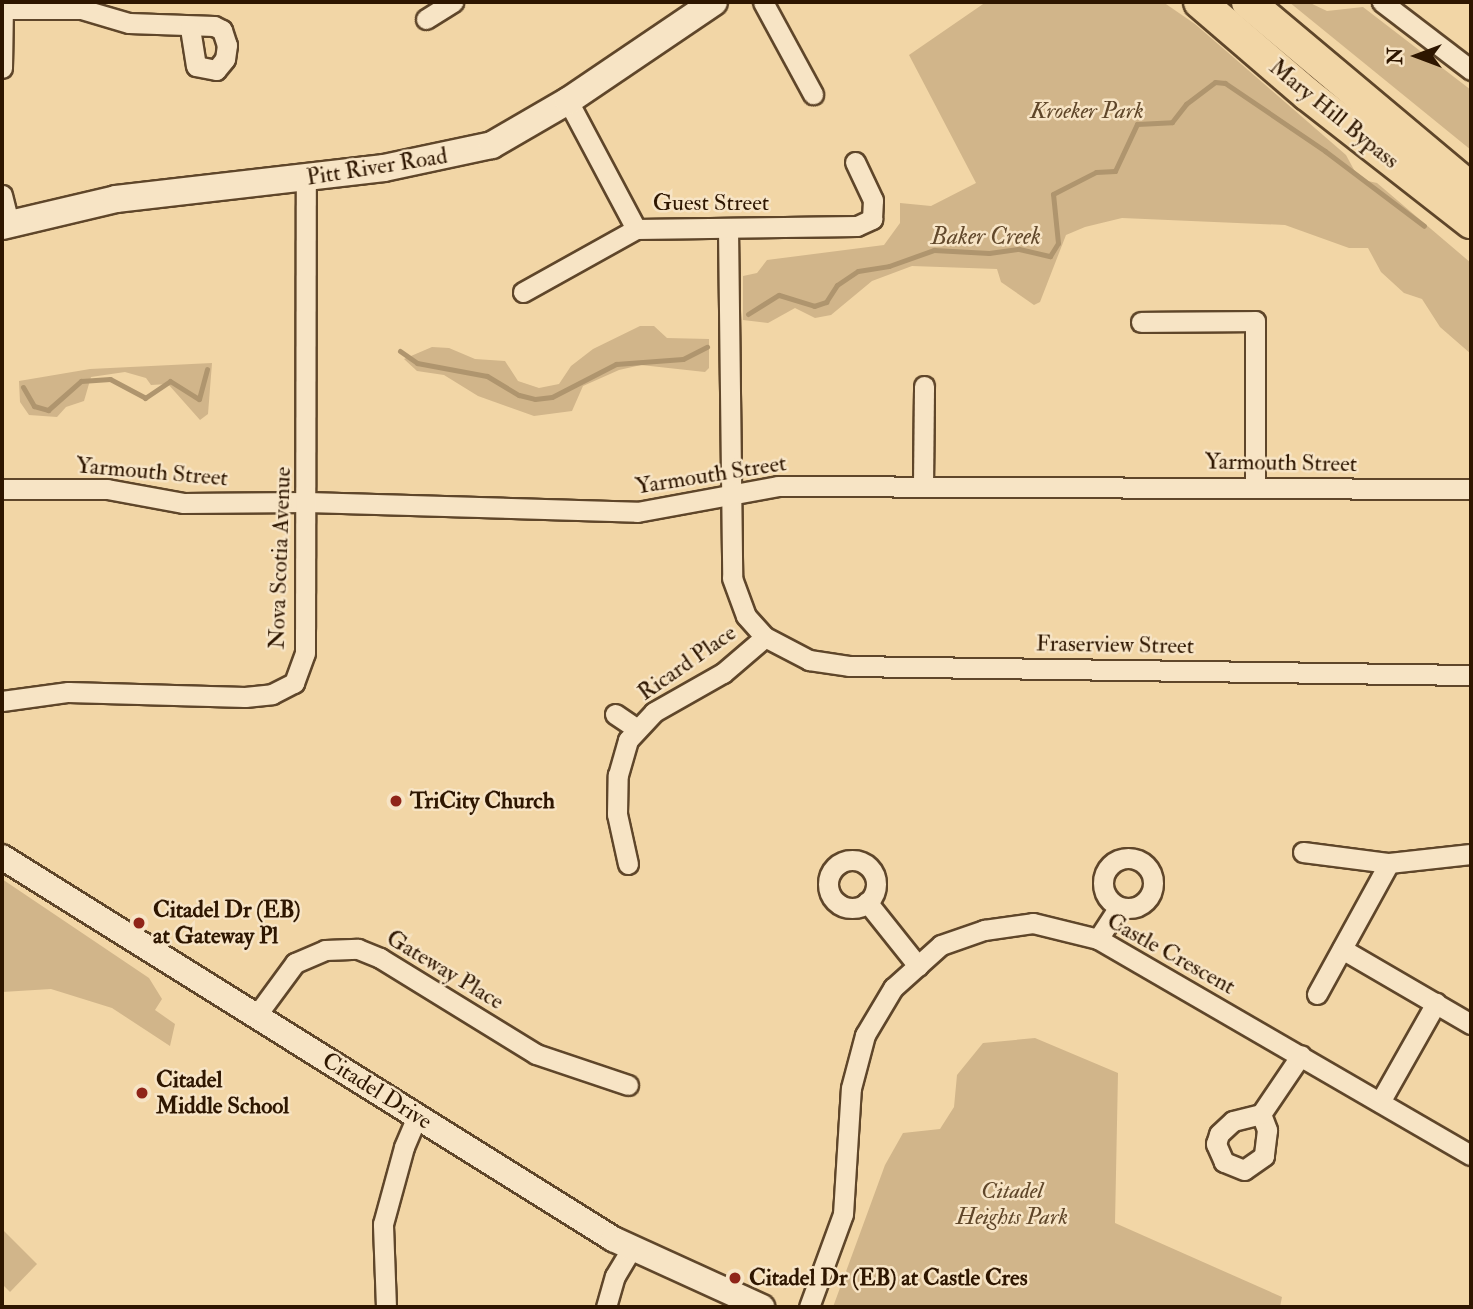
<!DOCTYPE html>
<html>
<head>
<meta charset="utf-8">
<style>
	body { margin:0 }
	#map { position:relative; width:1473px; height:1309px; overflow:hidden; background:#f2d6a6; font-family:"IM FELL Double Pica",serif }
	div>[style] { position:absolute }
	.green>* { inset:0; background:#d1b58a }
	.stream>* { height:5px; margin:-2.5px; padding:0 2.5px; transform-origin:2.5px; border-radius:2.5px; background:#af956e }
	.roads { filter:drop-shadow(2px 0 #5f462a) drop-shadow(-2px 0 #5f462a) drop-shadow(0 2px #5f462a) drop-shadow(0 -2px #5f462a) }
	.minor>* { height:19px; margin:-9.5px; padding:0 9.5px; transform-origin:9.5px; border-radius:9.5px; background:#f7e4c5 }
	.minor>.ring { margin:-9.5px; padding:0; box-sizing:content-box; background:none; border:19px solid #f7e4c5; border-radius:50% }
	.tertiary>* { height:24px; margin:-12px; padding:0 12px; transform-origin:12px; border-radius:12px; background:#f7e4c5 }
	.secondary>* { height:26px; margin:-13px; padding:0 13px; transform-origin:13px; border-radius:13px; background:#f7e4c5 }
	.trunk>* { height:32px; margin:-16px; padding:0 16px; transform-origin:16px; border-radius:16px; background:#f2d6a6 }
	.dots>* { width:19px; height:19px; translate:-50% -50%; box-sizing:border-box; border:4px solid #f7e4c5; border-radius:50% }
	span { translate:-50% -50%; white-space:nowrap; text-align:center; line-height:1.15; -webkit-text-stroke:5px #f7e4c5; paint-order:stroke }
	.park-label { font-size:23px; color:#5f4629; font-style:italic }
	.street-label { font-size:23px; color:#2e1600 }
	.poi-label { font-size:23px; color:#2e1600; font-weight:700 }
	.left { translate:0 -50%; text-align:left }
	.water-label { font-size:24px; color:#62492c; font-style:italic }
	.frame { position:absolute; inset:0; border:4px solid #2e1600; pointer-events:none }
	.north { position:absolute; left:1382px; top:21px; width:70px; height:70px; -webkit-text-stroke:5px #f7e4c5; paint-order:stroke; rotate:270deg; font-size:19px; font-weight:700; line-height:28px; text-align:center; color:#2e1600 }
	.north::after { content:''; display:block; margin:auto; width:24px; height:32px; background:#2e1600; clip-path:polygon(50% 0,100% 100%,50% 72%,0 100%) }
</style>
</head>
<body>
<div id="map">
	<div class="green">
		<div style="clip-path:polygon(986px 2px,1163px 2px,1195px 24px,1346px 155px,1359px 179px,1377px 183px,1471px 263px,1471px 354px,1440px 327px,1422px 299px,1404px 293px,1381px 272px,1368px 248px,1349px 248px,1285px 225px,1122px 218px,1085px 227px,1066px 235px,1040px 302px,1034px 305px,1001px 282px,997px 269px,912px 266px,872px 281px,831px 315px,815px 318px,795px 308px,768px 323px,743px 320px,743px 276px,757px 273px,767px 260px,884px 245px,900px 223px,900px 203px,931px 206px,976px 183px,909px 55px)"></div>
		<div style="clip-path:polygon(1289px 2px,1308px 2px,1327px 11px,1363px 7px,1471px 90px,1471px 150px)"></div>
		<div style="clip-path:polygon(640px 326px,654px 326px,667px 338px,709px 339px,709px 368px,705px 372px,641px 365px,619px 370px,583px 386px,572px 411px,534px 416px,478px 396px,444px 375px,417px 371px,404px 359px,432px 347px,449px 348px,475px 359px,505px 361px,518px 381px,539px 388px,559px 384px,571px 366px,593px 349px)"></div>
		<div style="clip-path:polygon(212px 363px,208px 414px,200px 420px,168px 384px,151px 385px,146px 378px,125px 372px,91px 377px,84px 401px,66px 407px,57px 417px,29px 415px,20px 402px,19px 381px,90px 369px)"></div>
		<div style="clip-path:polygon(2px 879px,149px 978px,162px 999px,155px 1010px,175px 1024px,170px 1046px,112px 1008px,51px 989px,2px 992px)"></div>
		<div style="clip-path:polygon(1035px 1038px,1118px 1073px,1115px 1223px,1282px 1297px,1280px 1307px,833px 1307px,885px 1165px,903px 1133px,940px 1129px,954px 1107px,957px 1075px,983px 1043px)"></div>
		<div style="clip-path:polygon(2px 1229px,37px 1264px,10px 1292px,2px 1284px)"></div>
	</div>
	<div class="stream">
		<div style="left:748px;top:314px;width:36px;rotate:-32deg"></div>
		<div style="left:779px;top:295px;width:37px;rotate:17deg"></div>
		<div style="left:814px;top:306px;width:13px;rotate:-18deg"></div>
		<div style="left:826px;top:302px;width:20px;rotate:-57deg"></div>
		<div style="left:837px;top:285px;width:25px;rotate:-34deg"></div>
		<div style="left:858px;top:271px;width:31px;rotate:-9deg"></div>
		<div style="left:889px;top:266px;width:48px;rotate:-19.6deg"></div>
		<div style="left:934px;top:250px;width:55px;rotate:3.1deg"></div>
		<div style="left:989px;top:253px;width:30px;rotate:-8deg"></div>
		<div style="left:1019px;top:249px;width:32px;rotate:13deg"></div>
		<div style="left:1050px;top:256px;width:15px;rotate:-58deg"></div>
		<div style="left:1058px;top:243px;width:49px;rotate:-95.8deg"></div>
		<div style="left:1053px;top:194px;width:48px;rotate:-27.1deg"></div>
		<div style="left:1096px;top:172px;width:19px;rotate:-3deg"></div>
		<div style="left:1115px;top:171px;width:52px;rotate:-64.9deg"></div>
		<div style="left:1137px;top:124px;width:35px;rotate:-3deg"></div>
		<div style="left:1172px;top:122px;width:23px;rotate:-52deg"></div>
		<div style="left:1186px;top:104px;width:36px;rotate:-37deg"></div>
		<div style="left:1215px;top:82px;width:10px;rotate:6deg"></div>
		<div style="left:1225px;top:83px;width:121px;rotate:34.2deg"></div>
		<div style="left:1325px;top:151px;width:124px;rotate:37.1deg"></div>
		<div style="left:400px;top:351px;width:21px;rotate:35deg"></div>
		<div style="left:417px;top:363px;width:71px;rotate:10.5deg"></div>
		<div style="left:487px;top:376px;width:37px;rotate:31deg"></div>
		<div style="left:519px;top:395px;width:16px;rotate:14deg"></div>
		<div style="left:535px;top:399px;width:17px;rotate:-7deg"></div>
		<div style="left:552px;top:397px;width:72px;rotate:-27.3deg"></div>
		<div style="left:616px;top:364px;width:67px;rotate:-4.3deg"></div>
		<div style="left:683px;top:359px;width:27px;rotate:-27deg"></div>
		<div style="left:23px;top:387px;width:22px;rotate:60deg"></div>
		<div style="left:34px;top:406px;width:15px;rotate:16deg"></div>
		<div style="left:48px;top:410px;width:44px;rotate:-41.3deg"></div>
		<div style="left:81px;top:381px;width:29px;rotate:-4deg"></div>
		<div style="left:110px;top:379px;width:40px;rotate:28deg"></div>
		<div style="left:145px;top:398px;width:30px;rotate:-34deg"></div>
		<div style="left:170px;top:381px;width:34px;rotate:32deg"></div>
		<div style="left:199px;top:399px;width:31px;rotate:-75deg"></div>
	</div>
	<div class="roads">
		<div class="minor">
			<div style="left:763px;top:2px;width:105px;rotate:61.5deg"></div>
			<div style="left:1382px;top:2px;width:112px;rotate:37.4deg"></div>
			<div style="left:2px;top:9px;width:79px"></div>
			<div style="left:81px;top:9px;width:50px;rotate:16.3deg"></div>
			<div style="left:129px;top:23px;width:85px;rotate:2deg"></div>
			<div style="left:214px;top:26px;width:9px;rotate:27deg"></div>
			<div style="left:222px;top:30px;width:16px;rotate:72deg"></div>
			<div style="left:227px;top:45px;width:14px;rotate:98deg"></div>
			<div style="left:225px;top:59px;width:14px;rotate:129deg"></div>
			<div style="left:216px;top:70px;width:20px;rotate:-169deg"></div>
			<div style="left:196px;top:66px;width:39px;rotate:-99deg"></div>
			<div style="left:426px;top:19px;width:32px;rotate:-32deg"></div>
			<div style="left:2px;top:68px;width:66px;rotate:-89.1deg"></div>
			<div style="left:568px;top:101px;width:145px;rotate:62deg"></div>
			<div style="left:2px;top:195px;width:30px;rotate:76deg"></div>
			<div style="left:728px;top:228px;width:350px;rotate:89.3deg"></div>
			<div style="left:732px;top:578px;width:40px;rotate:69.8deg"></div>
			<div style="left:746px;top:616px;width:28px;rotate:48deg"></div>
			<div style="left:765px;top:637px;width:50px;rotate:27.6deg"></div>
			<div style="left:809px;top:660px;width:40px;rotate:8.5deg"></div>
			<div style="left:849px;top:666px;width:622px;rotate:0.83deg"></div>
			<div style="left:523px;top:292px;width:129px;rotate:-29.1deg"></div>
			<div style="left:636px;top:229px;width:221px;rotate:-0.8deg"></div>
			<div style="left:857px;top:226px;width:17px;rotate:-25deg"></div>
			<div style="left:872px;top:219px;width:19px;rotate:-87deg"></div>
			<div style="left:873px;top:200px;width:42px;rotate:-115.3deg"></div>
			<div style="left:1141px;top:322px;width:114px;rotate:-0.5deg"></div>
			<div style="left:1255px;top:321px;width:166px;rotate:90deg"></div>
			<div style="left:923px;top:485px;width:99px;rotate:-89.4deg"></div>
			<div style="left:2px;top:489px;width:105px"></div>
			<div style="left:107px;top:489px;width:77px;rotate:10.4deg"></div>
			<div style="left:183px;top:503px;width:124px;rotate:-0.5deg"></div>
			<div style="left:307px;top:502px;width:330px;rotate:1.7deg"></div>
			<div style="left:637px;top:512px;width:143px;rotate:-10.4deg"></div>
			<div style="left:778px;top:486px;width:693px;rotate:0.25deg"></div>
			<div style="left:2px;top:701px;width:67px;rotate:-7.8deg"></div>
			<div style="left:68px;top:692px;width:177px;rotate:1.6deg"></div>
			<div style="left:245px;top:697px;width:27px;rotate:-6deg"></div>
			<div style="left:272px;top:694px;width:25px;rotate:-27deg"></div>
			<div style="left:294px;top:683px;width:32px;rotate:-70deg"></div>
			<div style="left:305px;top:653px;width:474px;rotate:-89.9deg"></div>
			<div style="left:615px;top:714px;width:27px;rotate:34deg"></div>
			<div style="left:1303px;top:852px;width:87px;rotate:7.3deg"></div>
			<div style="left:1389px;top:863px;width:82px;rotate:-6.3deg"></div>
			<div class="ring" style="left:1103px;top:858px;width:31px;height:31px"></div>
			<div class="ring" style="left:828px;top:860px;width:29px;height:29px"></div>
			<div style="left:628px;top:864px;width:51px;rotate:-102.4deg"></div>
			<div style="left:617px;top:814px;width:39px;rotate:-89deg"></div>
			<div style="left:618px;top:775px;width:36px;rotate:-74deg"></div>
			<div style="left:628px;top:740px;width:38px;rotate:-47deg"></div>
			<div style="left:654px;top:712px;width:79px;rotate:-29.5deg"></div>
			<div style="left:723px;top:673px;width:55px;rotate:-40.6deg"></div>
			<div style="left:867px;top:902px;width:82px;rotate:51.4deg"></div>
			<div style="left:1098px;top:939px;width:38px;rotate:-57deg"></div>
			<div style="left:1342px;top:949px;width:149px;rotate:30.2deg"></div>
			<div style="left:1317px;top:994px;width:149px;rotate:-61.2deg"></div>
			<div style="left:256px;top:1016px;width:66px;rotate:-53.7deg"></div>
			<div style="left:295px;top:963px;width:33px;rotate:-23deg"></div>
			<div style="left:325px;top:950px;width:33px;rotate:-2deg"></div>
			<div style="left:358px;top:949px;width:24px;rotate:22deg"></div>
			<div style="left:380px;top:958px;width:183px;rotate:31.6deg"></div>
			<div style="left:536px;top:1054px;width:97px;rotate:18.6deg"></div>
			<div style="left:1380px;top:1102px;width:114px;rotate:-60.5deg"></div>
			<div style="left:1261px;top:1114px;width:17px;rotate:69deg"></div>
			<div style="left:1267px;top:1130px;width:26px;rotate:97deg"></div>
			<div style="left:1264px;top:1156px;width:24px;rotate:145deg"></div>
			<div style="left:1244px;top:1170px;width:22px;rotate:-158deg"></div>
			<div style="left:1224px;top:1162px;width:20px;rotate:-114deg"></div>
			<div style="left:1216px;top:1144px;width:10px;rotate:-73deg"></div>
			<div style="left:1219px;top:1134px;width:19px;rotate:-43deg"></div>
			<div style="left:1233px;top:1121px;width:29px;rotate:-14deg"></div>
			<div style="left:1261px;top:1114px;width:71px;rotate:-55.9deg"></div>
			<div style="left:386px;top:1307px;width:83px;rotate:-92.1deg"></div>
			<div style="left:383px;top:1224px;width:80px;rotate:-74.7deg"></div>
			<div style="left:404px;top:1147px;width:34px;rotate:-67deg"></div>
			<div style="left:606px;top:1307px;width:32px;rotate:-74deg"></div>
			<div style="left:615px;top:1276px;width:31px;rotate:-59deg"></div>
			<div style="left:809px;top:1307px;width:99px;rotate:-69.9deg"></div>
			<div style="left:843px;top:1214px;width:126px;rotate:-86.4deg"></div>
			<div style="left:851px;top:1088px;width:55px;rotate:-75.2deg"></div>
			<div style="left:865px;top:1035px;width:55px;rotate:-59.2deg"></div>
			<div style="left:893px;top:988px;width:64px;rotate:-41.9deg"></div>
			<div style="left:941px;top:945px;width:46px;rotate:-19.2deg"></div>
			<div style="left:984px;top:930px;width:49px;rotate:-8.1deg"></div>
			<div style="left:1033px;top:923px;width:67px;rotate:13.8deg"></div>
			<div style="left:1098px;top:939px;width:431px;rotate:30.1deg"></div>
		</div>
		<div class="tertiary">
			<div style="left:2px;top:857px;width:721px;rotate:32.01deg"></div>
			<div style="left:613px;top:1239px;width:164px;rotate:24.5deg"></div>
		</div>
		<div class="secondary">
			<div style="left:2px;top:226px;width:117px;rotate:-13.3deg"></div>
			<div style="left:116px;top:199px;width:270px;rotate:-6.6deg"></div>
			<div style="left:384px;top:168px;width:110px;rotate:-12deg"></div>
			<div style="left:492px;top:145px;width:88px;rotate:-30.1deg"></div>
			<div style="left:568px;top:101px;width:176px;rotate:-34.1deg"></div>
		</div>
		<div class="trunk">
			<div style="left:1200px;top:2px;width:141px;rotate:40.7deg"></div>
			<div style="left:1307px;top:94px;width:208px;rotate:38deg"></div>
			<div style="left:1248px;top:2px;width:291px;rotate:40deg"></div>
		</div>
	</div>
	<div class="dots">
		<div style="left:396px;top:801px;background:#8f2418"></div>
		<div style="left:139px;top:923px;background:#8f2418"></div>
		<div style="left:142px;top:1093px;background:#8f2418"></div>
		<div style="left:735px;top:1278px;background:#8f2418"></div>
	</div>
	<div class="park-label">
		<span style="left:1087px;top:111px">Kroeker Park</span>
		<span style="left:1012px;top:1204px">Citadel<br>Heights Park</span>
	</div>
	<div class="street-label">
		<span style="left:1334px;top:114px;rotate:39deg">Mary Hill Bypass</span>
		<span style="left:377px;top:167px;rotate:-9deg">Pitt River Road</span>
		<span style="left:711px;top:203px">Guest Street</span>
		<span style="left:1281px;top:463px;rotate:1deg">Yarmouth Street</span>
		<span style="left:152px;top:472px;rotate:5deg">Yarmouth Street</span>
		<span style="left:711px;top:475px;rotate:-9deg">Yarmouth Street</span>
		<span style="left:280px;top:558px;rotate:-88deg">Nova Scotia Avenue</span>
		<span style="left:1115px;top:645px;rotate:1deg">Fraserview Street</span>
		<span style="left:687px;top:663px;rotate:-35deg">Ricard Place</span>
		<span style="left:1171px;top:954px;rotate:29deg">Castle Crescent</span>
		<span style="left:445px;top:970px;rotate:31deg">Gateway Place</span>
		<span style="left:377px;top:1091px;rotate:32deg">Citadel Drive</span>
	</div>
	<div class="poi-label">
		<span class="left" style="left:410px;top:801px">TriCity Church</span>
		<span class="left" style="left:153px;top:923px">Citadel Dr (EB)<br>at Gateway Pl</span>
		<span class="left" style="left:156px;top:1093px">Citadel<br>Middle School</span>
		<span class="left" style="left:749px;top:1278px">Citadel Dr (EB) at Castle Cres</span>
	</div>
	<div class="water-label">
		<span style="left:986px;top:237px">Baker Creek</span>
	</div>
	<div class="frame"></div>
	<div class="north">N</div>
</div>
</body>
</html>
